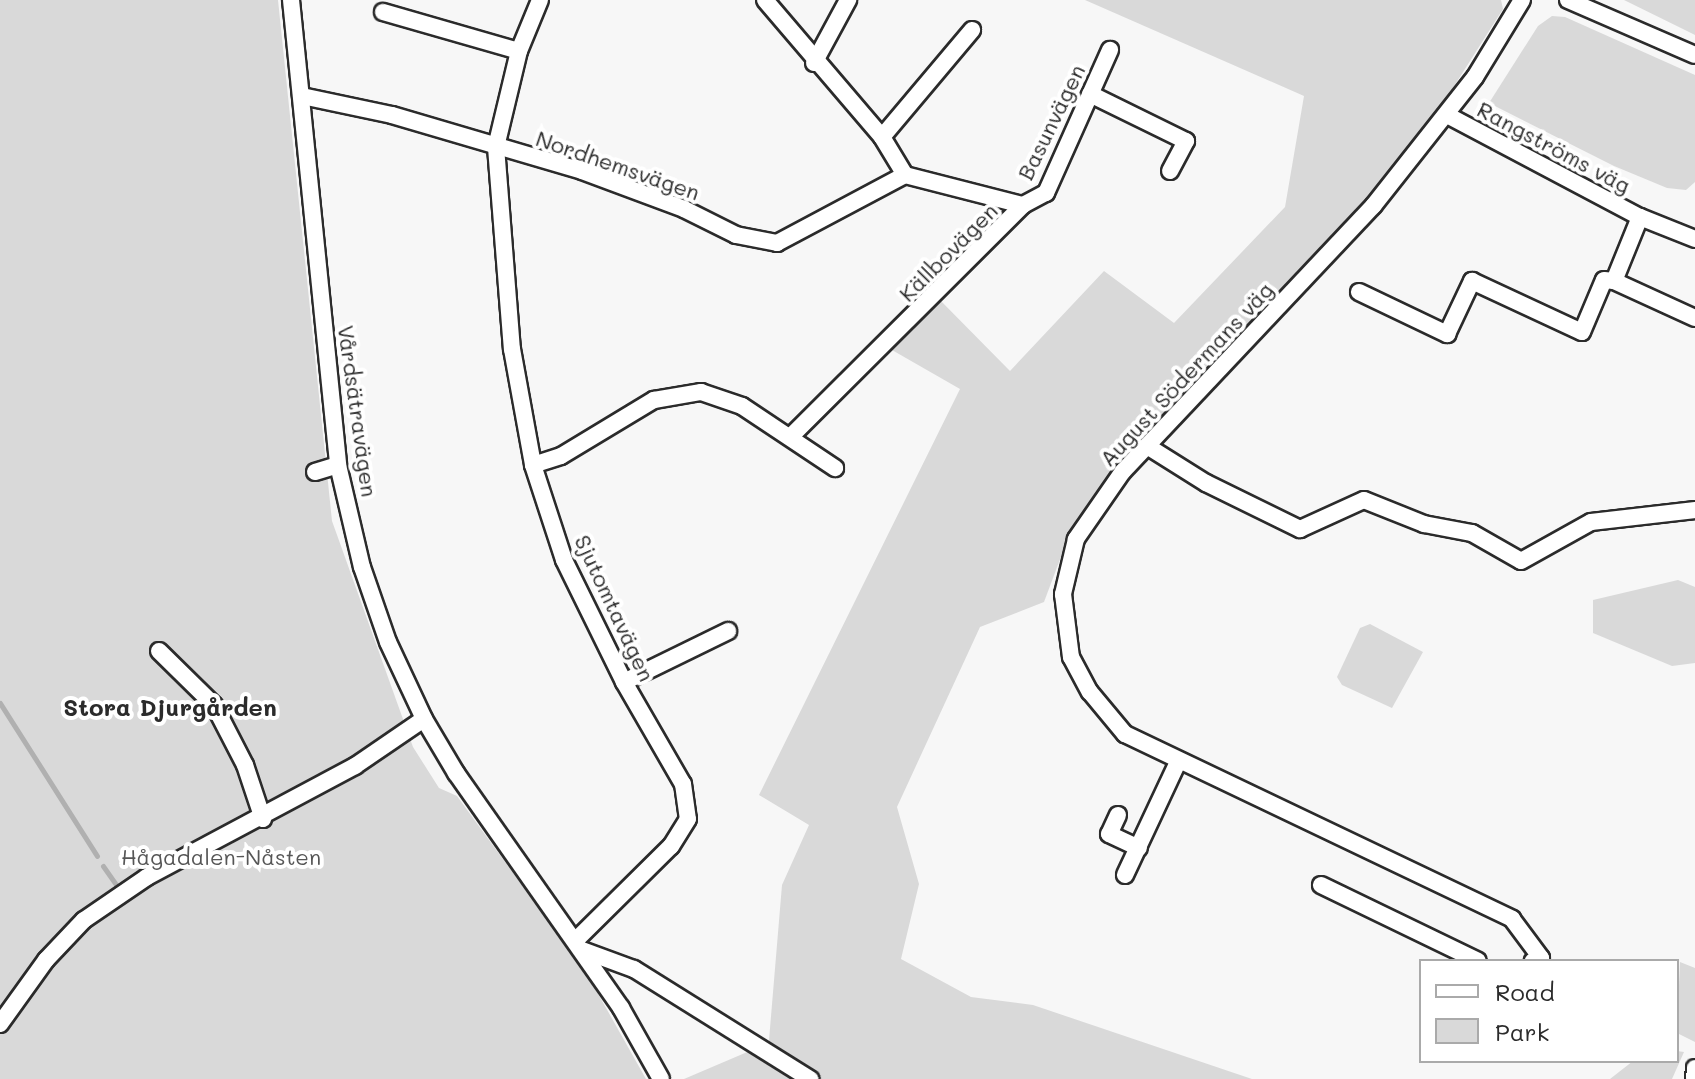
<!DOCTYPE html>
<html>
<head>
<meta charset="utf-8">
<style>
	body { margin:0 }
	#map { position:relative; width:1695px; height:1079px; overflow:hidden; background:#f7f7f7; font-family:Mali,sans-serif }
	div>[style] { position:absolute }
	.green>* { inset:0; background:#d9d9d9 }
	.stream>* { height:5px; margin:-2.5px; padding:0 2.5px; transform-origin:2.5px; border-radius:2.5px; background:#b0b0b0 }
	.roads { filter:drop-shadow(2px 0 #2b2b2b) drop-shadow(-2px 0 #2b2b2b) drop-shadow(0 2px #2b2b2b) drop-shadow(0 -2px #2b2b2b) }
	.minor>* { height:16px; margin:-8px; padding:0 8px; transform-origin:8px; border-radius:8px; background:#fff }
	span { translate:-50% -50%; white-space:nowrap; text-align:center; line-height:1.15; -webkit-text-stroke:8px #fff; paint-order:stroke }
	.street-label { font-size:22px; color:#2b2b2b }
	.park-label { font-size:22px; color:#565656 }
	.neighbourhood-label { font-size:24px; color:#2b2b2b; font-weight:700 }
	.legend { position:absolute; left:1419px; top:959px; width:260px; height:104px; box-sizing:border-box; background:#fff; border:2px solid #aaa; margin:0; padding:10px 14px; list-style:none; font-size:24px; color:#2b2b2b }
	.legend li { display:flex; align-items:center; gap:16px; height:40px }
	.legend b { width:40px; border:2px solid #aaa }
</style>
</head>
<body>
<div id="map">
	<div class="green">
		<div style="clip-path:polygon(0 0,278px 0,332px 521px,413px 747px,439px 788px,457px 796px,588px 976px,646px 1079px,0 1079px)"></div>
		<div style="clip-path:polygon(1085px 0,1501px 0,1503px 9px,1437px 113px,1363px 203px,1114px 471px,1071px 530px,1044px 602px,980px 627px,897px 807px,919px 884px,901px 959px,971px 997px,1033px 1005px,1252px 1079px,684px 1079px,759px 1047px,768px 1052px,782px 885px,809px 825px,759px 795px,960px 389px,885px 346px,935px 295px,1010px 371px,1104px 271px,1174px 323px,1285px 207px,1304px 96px)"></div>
		<div style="clip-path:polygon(1624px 0,1695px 0,1695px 35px,1687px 31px)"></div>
		<div style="clip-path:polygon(1552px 16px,1565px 17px,1695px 75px,1695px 182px,1686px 190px,1667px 188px,1614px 166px,1489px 103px,1538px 26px)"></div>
		<div style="clip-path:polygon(1678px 580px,1695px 587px,1695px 663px,1672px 666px,1593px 633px,1593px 600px)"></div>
		<div style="clip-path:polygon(1370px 624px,1423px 652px,1392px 708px,1342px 685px,1337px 677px,1360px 628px)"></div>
		<div style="clip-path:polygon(1680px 962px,1695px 968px,1695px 1042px,1677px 1033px)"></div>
		<div style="clip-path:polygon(1677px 1051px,1684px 1052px,1672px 1079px,1610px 1079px,1633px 1061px,1677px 1061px)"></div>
	</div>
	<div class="stream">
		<div style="left:0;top:703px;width:181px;rotate:57.6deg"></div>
		<div style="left:103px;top:866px;width:24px;rotate:55deg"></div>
	</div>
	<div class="roads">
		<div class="minor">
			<div style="left:291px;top:0;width:467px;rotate:84.2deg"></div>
			<div style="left:338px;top:465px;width:105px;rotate:76.8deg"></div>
			<div style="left:362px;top:567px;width:79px;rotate:70.9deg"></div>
			<div style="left:388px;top:642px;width:85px;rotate:64.9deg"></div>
			<div style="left:424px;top:719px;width:63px;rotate:59.3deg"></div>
			<div style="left:456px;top:773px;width:287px;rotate:54.9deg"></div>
			<div style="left:621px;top:1008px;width:81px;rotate:60.6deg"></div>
			<div style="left:540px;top:0;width:55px;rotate:112.4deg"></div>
			<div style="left:519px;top:51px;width:99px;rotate:103.5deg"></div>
			<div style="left:496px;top:147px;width:203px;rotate:85.5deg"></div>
			<div style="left:512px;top:349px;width:118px;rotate:79.7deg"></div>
			<div style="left:533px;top:465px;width:100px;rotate:71.9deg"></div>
			<div style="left:564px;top:560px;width:136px;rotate:63.8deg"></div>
			<div style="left:624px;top:682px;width:118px;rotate:60deg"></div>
			<div style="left:683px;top:784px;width:35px;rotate:82deg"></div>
			<div style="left:688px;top:819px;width:32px;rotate:122deg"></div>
			<div style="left:671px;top:846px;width:134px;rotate:135.3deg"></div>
			<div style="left:765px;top:0;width:180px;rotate:49.5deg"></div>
			<div style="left:882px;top:137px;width:44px;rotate:58.8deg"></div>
			<div style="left:905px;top:175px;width:122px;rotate:14.3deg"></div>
			<div style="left:1023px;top:205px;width:329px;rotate:135.1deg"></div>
			<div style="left:1522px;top:0;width:90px;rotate:121.4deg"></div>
			<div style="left:1475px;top:77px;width:164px;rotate:128.3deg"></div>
			<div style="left:1373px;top:206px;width:364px;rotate:133.3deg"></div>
			<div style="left:1123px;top:471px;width:83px;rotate:124.7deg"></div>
			<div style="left:1076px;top:539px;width:57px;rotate:103.3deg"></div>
			<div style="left:1063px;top:594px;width:64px;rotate:82.8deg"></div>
			<div style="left:1071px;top:657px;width:40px;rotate:62deg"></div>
			<div style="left:1090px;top:692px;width:55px;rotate:50.2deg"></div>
			<div style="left:1125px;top:734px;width:429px;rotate:25.5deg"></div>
			<div style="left:1512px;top:919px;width:49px;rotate:53.4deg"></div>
			<div style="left:1541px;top:958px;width:9px;rotate:159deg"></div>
			<div style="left:1568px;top:0;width:138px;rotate:23.4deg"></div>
			<div style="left:383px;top:12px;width:141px;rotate:16deg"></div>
			<div style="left:814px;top:63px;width:72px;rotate:-61.6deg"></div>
			<div style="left:1090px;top:94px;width:107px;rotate:26.1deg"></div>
			<div style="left:1186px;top:141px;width:34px;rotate:118deg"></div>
			<div style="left:302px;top:96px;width:92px;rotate:11.9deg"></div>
			<div style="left:392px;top:115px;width:198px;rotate:16.4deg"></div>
			<div style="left:582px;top:171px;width:109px;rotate:20.4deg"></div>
			<div style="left:684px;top:209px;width:58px;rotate:26.6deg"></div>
			<div style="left:736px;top:235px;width:42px;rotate:11deg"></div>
			<div style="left:777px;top:243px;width:145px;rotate:-28deg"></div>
			<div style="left:1447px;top:115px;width:218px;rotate:27.9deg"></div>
			<div style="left:1640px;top:217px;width:59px;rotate:21.8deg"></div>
			<div style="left:882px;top:137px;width:140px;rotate:-49.9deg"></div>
			<div style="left:1023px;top:205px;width:26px;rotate:-28deg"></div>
			<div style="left:1046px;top:193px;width:157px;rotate:-65.9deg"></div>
			<div style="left:1640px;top:217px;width:69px;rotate:112.1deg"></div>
			<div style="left:1614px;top:281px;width:89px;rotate:24.6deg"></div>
			<div style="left:1359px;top:292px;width:98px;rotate:25.5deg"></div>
			<div style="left:1447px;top:334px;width:59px;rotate:-64.7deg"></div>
			<div style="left:1472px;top:281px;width:121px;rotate:24.9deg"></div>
			<div style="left:1582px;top:332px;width:56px;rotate:-67.1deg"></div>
			<div style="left:1604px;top:280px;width:10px;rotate:6deg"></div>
			<div style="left:1147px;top:446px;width:70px;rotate:32.1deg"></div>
			<div style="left:1206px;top:483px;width:105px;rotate:26.1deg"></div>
			<div style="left:1300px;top:529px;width:70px;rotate:-24.4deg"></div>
			<div style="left:1364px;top:500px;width:65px;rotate:21.8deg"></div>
			<div style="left:1424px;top:524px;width:49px;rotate:10.6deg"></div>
			<div style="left:1472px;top:533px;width:56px;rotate:29.7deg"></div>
			<div style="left:1521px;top:561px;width:80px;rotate:-29.1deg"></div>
			<div style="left:1591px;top:522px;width:105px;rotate:-6.6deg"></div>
			<div style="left:533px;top:465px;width:29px;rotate:-18deg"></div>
			<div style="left:561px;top:456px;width:109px;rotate:-31.1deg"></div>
			<div style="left:654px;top:400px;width:48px;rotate:-9.7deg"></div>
			<div style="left:701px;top:392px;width:43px;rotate:18.9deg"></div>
			<div style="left:742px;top:406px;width:112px;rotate:33.7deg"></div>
			<div style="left:315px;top:472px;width:24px;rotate:-17deg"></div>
			<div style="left:159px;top:651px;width:77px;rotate:44.5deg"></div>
			<div style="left:214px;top:705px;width:68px;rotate:62.7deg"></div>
			<div style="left:245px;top:765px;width:57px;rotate:71.6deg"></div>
			<div style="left:624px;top:682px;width:116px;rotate:-26.1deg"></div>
			<div style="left:1118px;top:815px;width:21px;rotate:115deg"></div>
			<div style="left:1109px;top:834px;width:33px;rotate:25deg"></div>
			<div style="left:1125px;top:875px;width:125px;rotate:-64.9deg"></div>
			<div style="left:1321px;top:885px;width:174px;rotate:25.8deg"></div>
			<div style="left:582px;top:950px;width:55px;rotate:20.1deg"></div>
			<div style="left:634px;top:969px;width:208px;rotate:32deg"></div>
			<div style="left:0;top:1024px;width:79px;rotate:-54.3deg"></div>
			<div style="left:46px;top:960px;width:55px;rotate:-46.5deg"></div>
			<div style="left:84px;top:920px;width:76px;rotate:-34.3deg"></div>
			<div style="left:147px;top:877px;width:236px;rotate:-28.1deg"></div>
			<div style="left:355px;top:766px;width:83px;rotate:-34.3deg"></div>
			<div style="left:1694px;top:1079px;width:11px;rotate:-85deg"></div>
		</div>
	</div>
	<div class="street-label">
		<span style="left:1051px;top:122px;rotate:-64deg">Basunvägen</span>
		<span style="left:1554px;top:147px;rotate:28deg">Rangströms väg</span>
		<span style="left:618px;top:165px;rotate:19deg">Nordhemsvägen</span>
		<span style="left:948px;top:252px;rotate:-45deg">Källbovägen</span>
		<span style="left:1186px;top:374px;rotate:-47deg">August Södermans väg</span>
		<span style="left:358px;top:411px;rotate:82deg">Vårdsätravägen</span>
		<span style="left:615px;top:608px;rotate:65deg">Sjutomtavägen</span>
	</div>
	<div class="park-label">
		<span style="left:221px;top:857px">Hågadalen-Nåsten</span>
	</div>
	<div class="neighbourhood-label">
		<span style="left:170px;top:707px">Stora Djurgården</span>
	</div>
	<ul class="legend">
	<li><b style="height:10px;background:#fff"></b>Road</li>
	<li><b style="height:22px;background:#d9d9d9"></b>Park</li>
	</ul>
</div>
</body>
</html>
